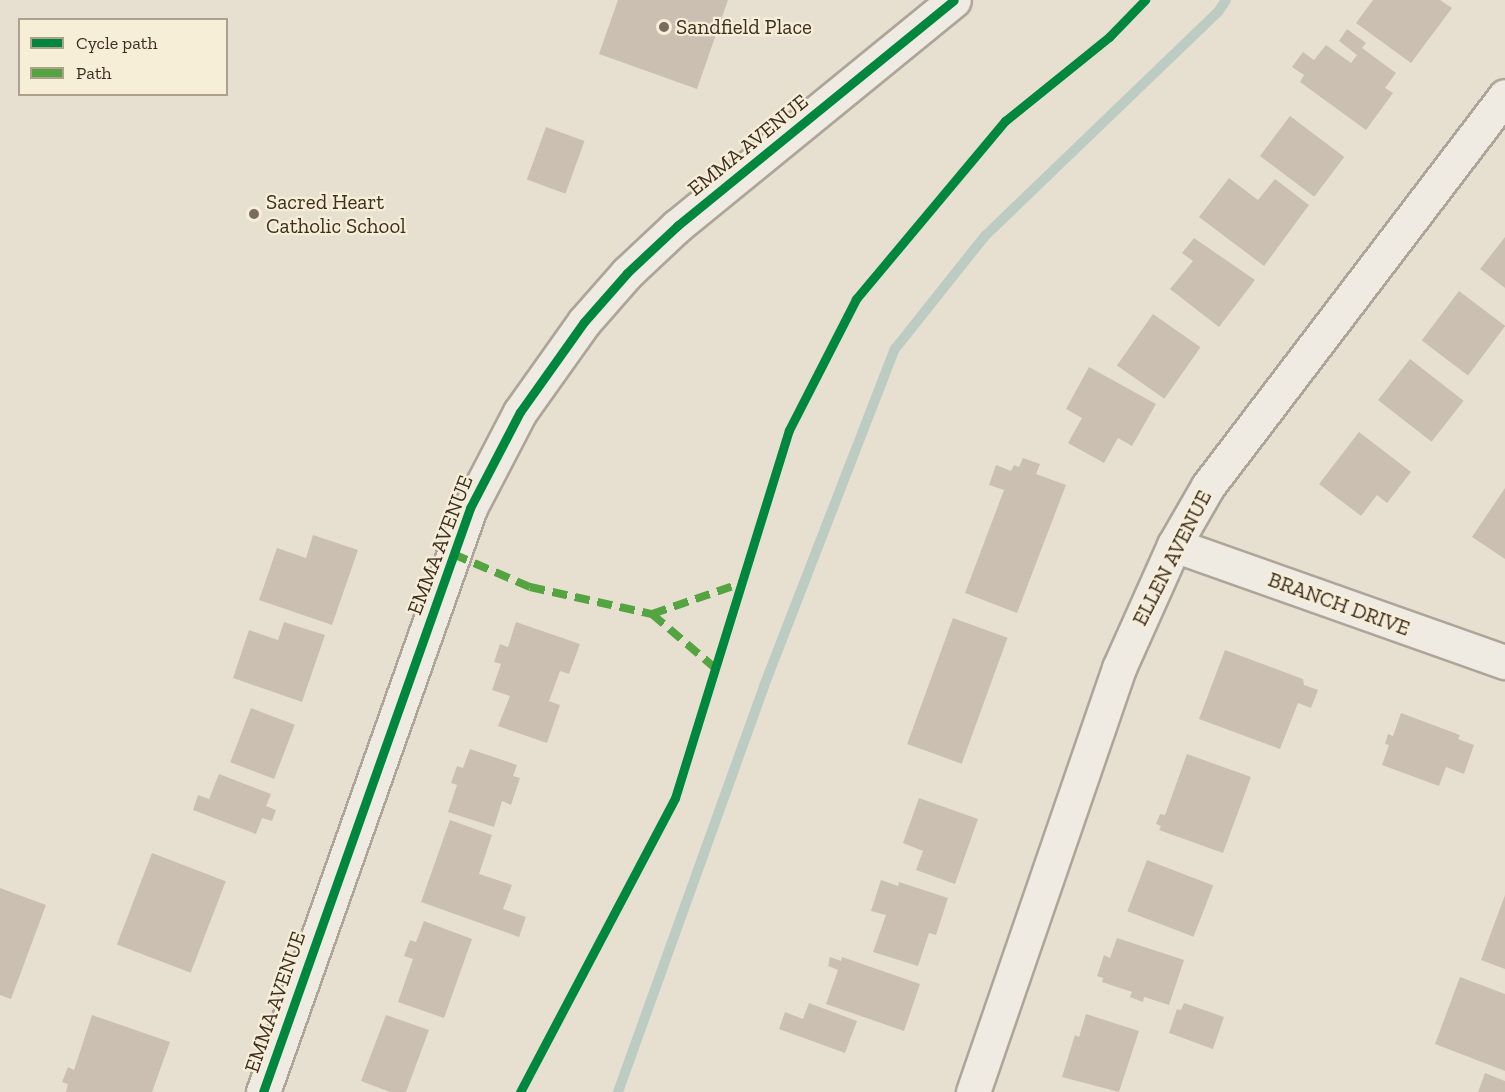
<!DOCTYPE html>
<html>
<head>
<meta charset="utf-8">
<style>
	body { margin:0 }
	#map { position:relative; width:1505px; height:1092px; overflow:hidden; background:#e7e0d1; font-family:"Zilla Slab",serif }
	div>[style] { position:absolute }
	.stream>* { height:10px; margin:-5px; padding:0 5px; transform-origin:5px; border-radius:5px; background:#bcccc2 }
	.building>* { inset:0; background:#cbbfb2; transform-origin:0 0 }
	.roads { filter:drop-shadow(2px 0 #ada599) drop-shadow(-2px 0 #ada599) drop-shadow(0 2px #ada599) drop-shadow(0 -2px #ada599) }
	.street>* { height:33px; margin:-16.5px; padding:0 16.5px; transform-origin:16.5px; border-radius:16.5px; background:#efebe3 }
	.quiet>* { height:8px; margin-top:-4px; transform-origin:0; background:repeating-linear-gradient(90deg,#54a441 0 15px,transparent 0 23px) }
	.cycleway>* { height:9px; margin:-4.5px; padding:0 4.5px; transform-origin:4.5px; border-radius:4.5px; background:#00873e }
	.dots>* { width:16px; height:16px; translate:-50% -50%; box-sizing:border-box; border:3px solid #f7eed8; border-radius:50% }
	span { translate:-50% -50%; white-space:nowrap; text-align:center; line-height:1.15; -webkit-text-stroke:4.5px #f7eed8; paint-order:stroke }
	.poi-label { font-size:21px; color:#3d2e20 }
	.left { translate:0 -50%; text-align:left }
	.street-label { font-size:21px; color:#3d2e20 }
	.legend { position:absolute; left:18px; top:18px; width:210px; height:78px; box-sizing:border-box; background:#f7eed8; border:2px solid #ada18e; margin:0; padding:8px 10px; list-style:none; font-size:18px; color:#3d2e20 }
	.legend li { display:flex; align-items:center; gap:12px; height:30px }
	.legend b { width:30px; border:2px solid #ada18e }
</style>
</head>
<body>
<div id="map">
	<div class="stream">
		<div style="left:618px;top:1092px;width:431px;rotate:-70.2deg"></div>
		<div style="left:764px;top:686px;width:362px;rotate:-68.8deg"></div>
		<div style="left:895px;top:349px;width:144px;rotate:-51.5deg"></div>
		<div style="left:985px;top:236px;width:323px;rotate:-43.9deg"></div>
		<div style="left:1218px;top:12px;width:14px;rotate:-56deg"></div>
	</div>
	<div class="building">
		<div style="clip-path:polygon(618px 0,728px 0,697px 89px,599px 54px)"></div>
		<div style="clip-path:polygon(1373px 0,1440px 0,1452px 8px,1411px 63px,1356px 23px)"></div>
		<div style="clip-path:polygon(1347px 29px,1366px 43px,1362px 48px,1396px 73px,1385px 88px,1393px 93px,1366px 130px,1300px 82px,1304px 75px,1292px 67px,1303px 52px,1314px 60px,1326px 45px,1351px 63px,1357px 55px,1339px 41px)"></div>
		<div style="left:1290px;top:116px;width:68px;height:50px;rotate:37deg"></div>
		<div style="left:546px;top:127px;width:41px;height:56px;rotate:20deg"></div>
		<div style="clip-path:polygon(1229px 178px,1258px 200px,1275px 179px,1309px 205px,1264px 266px,1199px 217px)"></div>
		<div style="clip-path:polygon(1505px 237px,1505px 288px,1480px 269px)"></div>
		<div style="clip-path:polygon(1194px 238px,1255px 280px,1219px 327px,1170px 289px,1193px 261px,1182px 253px)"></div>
		<div style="left:1459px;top:291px;width:58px;height:62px;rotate:37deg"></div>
		<div style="left:1153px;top:314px;width:58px;height:63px;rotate:35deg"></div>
		<div style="left:1410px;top:359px;width:68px;height:52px;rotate:38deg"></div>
		<div style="clip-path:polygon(1089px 367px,1156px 404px,1132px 446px,1118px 438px,1104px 463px,1068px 443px,1082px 418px,1066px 409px)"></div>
		<div style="clip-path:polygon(1359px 432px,1411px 472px,1387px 503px,1377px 495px,1361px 516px,1319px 484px)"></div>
		<div style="clip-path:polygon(1023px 458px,1040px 464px,1036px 474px,1066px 485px,1017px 613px,965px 593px,1004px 490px,989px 485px,996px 465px,1011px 471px,1014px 465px,1019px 467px)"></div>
		<div style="clip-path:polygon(1505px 488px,1505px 559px,1472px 537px)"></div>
		<div style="clip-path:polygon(313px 535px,358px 550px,332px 625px,259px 600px,277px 548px,306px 558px)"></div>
		<div style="left:953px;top:618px;width:58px;height:134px;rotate:20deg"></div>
		<div style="clip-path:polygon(284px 622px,325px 635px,302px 702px,233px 678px,249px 630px,278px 640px)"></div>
		<div style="clip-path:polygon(516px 622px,580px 644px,569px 674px,560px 671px,549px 701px,560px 705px,547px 743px,498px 726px,510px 696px,492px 690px,501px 664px,494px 662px,500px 644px,508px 647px)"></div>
		<div style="clip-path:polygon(1225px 650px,1303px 679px,1304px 685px,1318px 690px,1311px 708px,1298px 703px,1280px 749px,1199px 719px)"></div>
		<div style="left:251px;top:708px;width:47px;height:58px;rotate:21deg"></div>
		<div style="clip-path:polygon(1401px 713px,1460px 735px,1458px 739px,1474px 745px,1464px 774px,1446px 767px,1439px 786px,1382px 765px,1389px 745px,1385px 744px,1388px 734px,1393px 736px)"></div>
		<div style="clip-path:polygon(470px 749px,517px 765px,513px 776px,520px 778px,511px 805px,502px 801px,494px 827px,448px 812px,457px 785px,451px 783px,457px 766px,463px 768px)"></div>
		<div style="clip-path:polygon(1187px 754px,1251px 777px,1223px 853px,1159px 830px,1161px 826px,1156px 824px,1160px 814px,1165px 815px)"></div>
		<div style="clip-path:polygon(219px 774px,271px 794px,266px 806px,276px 810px,272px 821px,262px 818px,256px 834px,193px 810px,198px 795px,209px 799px)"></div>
		<div style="clip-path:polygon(919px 798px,978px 819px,955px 884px,916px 870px,923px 851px,903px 843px)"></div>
		<div style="clip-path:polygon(450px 820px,492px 835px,479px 874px,512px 885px,503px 909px,526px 917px,519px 937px,421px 902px)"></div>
		<div style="left:152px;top:853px;width:79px;height:98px;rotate:21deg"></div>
		<div style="left:1147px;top:860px;width:71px;height:55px;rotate:21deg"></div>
		<div style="clip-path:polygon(881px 880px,898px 886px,899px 882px,948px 898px,936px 935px,929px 933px,918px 966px,873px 952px,886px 915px,871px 911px)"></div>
		<div style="clip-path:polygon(0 888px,46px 905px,11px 999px,0 995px)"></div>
		<div style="clip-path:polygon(1505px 895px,1505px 969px,1481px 960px)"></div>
		<div style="clip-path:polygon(424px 921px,472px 939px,444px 1018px,398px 1002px,413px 959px,404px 956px,410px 940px,416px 942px)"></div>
		<div style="clip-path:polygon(1117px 938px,1184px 960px,1169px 1005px,1144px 997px,1143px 1002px,1130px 997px,1132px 992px,1102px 982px,1103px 978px,1097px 976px,1104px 955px,1110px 958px)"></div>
		<div style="clip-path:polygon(830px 957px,841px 961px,842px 957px,920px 984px,904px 1031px,826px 1004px,838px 970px,828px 966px)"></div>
		<div style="clip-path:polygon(1460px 977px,1505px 994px,1505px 1071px,1435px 1044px)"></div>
		<div style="clip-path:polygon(809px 1003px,857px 1021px,845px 1053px,779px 1029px,785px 1012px,803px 1019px)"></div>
		<div style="clip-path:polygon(1184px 1003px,1224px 1017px,1213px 1049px,1169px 1033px,1177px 1009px,1181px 1010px)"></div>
		<div style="clip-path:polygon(1086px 1014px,1139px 1031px,1119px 1092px,1062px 1077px,1075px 1035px,1079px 1037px)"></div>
		<div style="clip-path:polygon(92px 1015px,170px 1042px,152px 1092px,66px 1092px,68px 1084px,62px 1082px,68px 1067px,74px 1070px)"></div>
		<div style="clip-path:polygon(386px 1015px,429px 1030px,406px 1092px,390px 1092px,361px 1081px)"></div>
		<div style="clip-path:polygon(1485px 1073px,1505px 1081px,1505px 1092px,1478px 1092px)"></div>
	</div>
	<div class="roads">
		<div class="street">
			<div style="left:1174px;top:545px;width:351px;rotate:19.5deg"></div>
			<div style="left:263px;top:1092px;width:620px;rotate:-70.48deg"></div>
			<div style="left:470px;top:508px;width:108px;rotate:-62.5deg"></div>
			<div style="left:520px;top:412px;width:110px;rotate:-54.6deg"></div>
			<div style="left:584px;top:322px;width:65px;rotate:-48.7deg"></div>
			<div style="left:627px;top:273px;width:69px;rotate:-43.2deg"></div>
			<div style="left:677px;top:226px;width:357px;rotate:-39.2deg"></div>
			<div style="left:973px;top:1092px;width:448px;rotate:-71deg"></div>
			<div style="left:1119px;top:668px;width:135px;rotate:-65.9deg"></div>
			<div style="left:1174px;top:545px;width:68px;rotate:-60deg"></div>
			<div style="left:1208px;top:486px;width:490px;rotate:-52.7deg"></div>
		</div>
	</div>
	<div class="quiet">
		<div style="left:453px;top:554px;width:84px;rotate:23.2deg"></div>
		<div style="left:530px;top:587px;width:125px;rotate:12.5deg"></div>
		<div style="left:652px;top:614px;width:83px;rotate:40.6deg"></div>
		<div style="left:652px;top:614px;width:95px;rotate:-19deg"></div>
	</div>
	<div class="cycleway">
		<div style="left:263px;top:1092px;width:620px;rotate:-70.48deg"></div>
		<div style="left:470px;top:508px;width:108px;rotate:-62.5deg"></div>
		<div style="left:520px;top:412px;width:110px;rotate:-54.6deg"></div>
		<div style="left:584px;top:322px;width:65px;rotate:-48.7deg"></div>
		<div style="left:627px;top:273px;width:69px;rotate:-43.2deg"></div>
		<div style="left:677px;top:226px;width:357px;rotate:-39.2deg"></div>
		<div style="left:520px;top:1092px;width:332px;rotate:-62.2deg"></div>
		<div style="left:675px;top:798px;width:385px;rotate:-72.8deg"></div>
		<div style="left:789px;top:430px;width:147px;rotate:-62.9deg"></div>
		<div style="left:856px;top:299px;width:232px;rotate:-50.1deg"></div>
		<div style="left:1005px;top:121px;width:134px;rotate:-38.9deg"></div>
		<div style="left:1109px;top:37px;width:52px;rotate:-45.8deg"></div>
	</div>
	<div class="dots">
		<div style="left:664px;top:27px;background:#786c5e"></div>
		<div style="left:254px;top:214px;background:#786c5e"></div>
	</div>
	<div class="poi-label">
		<span class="left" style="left:676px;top:27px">Sandfield Place</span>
		<span class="left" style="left:266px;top:214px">Sacred Heart<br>Catholic School</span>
	</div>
	<div class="street-label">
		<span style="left:748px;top:145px;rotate:-39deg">EMMA AVENUE</span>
		<span style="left:440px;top:545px;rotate:-69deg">EMMA AVENUE</span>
		<span style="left:1172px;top:558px;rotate:-63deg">ELLEN AVENUE</span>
		<span style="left:1339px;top:604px;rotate:20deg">BRANCH DRIVE</span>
		<span style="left:275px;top:1002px;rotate:-71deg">EMMA AVENUE</span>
	</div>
	<ul class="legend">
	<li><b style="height:8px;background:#00873e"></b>Cycle path</li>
	<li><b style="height:8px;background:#54a441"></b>Path</li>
	</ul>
</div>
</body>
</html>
